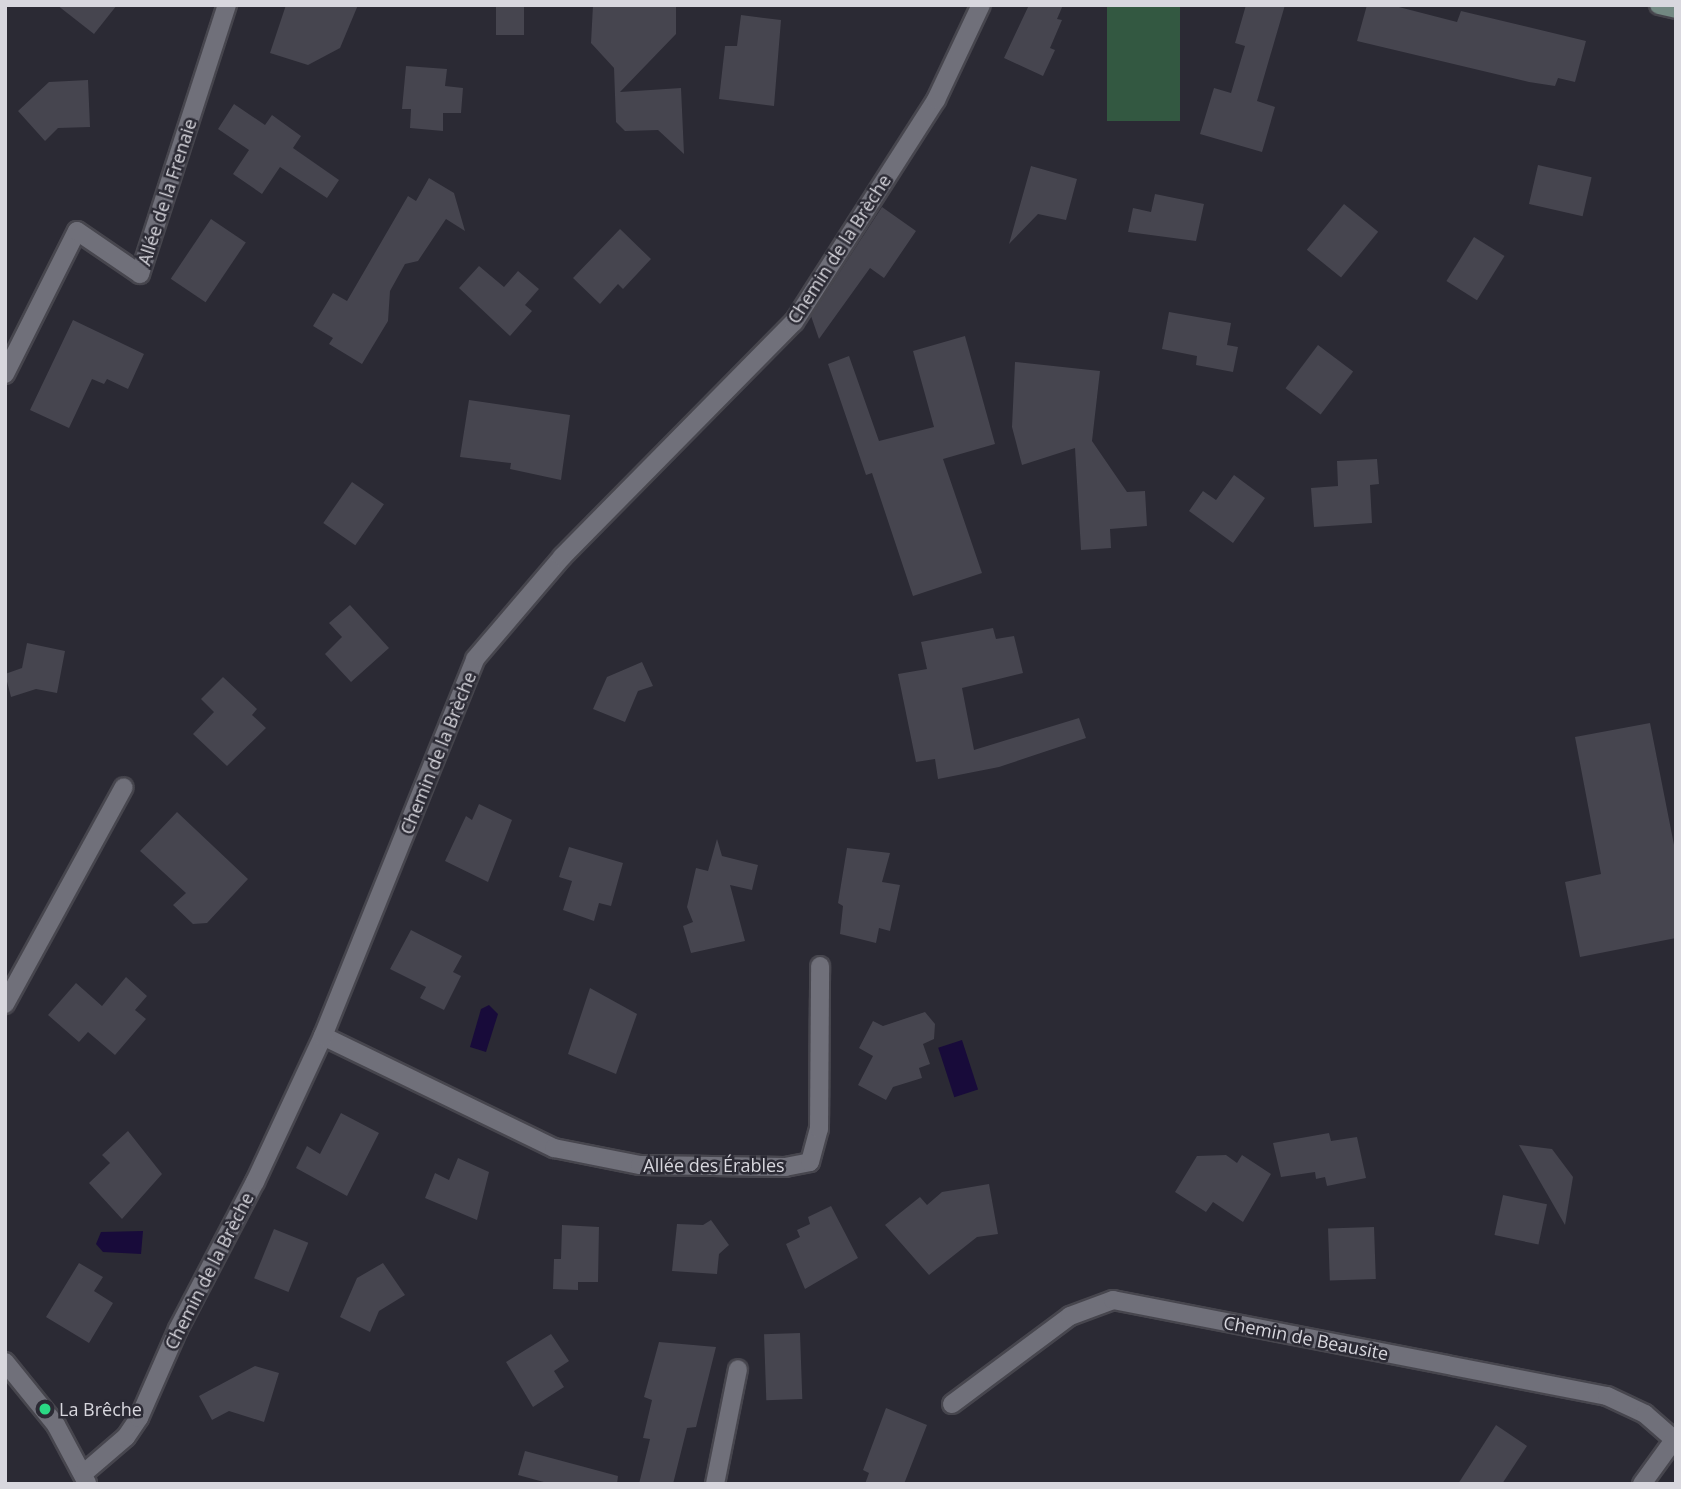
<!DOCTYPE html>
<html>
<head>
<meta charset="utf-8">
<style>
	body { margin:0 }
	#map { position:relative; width:1681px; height:1489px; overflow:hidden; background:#2b2a34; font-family:"Open Sans",sans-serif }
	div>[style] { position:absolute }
	.green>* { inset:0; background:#335841; transform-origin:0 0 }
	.water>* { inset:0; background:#180b3a; transform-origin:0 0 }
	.building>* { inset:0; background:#46454f; transform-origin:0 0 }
	.roads { filter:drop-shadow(2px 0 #47464e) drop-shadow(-2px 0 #47464e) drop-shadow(0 2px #47464e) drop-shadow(0 -2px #47464e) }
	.street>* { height:18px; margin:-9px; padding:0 9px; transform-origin:9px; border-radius:9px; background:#70707a }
	.secondary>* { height:18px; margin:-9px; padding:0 9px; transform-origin:9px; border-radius:9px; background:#728882 }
	.dots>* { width:19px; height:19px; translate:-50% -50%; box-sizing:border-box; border:4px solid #2b2a34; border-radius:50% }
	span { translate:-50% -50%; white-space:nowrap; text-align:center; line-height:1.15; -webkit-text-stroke:5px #2b2a34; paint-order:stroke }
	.street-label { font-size:18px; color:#d8d7de }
	.poi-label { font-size:18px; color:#d8d7de }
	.left { translate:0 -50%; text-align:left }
	.frame { position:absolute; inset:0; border:7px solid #d8d7de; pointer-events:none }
</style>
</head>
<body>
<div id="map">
	<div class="green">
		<div style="left:1107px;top:5px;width:73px;height:116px"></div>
	</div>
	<div class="water">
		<div style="clip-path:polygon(489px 1005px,498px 1014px,486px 1052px,470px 1047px,481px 1009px)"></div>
		<div style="left:962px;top:1040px;width:52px;height:25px;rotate:72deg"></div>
		<div style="clip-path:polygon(143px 1231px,141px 1254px,103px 1252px,96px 1244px,101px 1232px)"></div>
	</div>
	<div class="building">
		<div style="clip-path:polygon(57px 5px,117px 5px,94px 34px)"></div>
		<div style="clip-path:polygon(286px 5px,358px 5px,340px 48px,308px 65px,270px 53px)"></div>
		<div style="left:496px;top:5px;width:28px;height:30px"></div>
		<div style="clip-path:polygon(593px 5px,676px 5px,676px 34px,620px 92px,681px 88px,684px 154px,658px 130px,625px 131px,616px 122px,614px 68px,591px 43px)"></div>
		<div style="clip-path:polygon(1029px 5px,1063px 5px,1057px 19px,1062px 20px,1050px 48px,1055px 50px,1043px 76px,1004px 58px)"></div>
		<div style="clip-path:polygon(1246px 5px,1285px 5px,1257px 101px,1275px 107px,1262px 152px,1200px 134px,1214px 88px,1231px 93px,1245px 46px,1235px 43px)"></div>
		<div style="clip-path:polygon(1367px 5px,1391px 5px,1457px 22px,1461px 11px,1586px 41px,1575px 82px,1558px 78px,1555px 86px,1529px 82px,1357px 41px)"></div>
		<div style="clip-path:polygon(741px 15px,781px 20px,774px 106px,719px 99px,725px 46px,737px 46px)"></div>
		<div style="clip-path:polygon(406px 66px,447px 69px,445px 86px,463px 88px,461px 113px,443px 113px,443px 131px,410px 128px,411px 109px,402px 109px)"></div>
		<div style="clip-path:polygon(88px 80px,90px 127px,58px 128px,45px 141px,18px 111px,49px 82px)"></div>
		<div style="clip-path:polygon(234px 104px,265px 125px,272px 115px,301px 136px,293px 148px,339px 180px,327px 198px,280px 167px,262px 194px,233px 174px,249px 150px,218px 129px)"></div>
		<div style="left:1538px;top:165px;width:55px;height:40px;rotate:13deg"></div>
		<div style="clip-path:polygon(1031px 166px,1077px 179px,1066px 220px,1038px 214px,1009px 244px)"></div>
		<div style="clip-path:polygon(429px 178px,454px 193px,465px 231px,446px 219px,418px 261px,405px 264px,390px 291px,388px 321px,362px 364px,329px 344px,333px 338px,313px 326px,333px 293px,347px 301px,408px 196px,416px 201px)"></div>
		<div style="clip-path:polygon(1155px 194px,1204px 204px,1196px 241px,1128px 232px,1133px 208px,1151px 212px)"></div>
		<div style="left:1344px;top:204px;width:44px;height:59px;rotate:39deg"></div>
		<div style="clip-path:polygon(882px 207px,916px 231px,884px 278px,870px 268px,819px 339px,811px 316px)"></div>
		<div style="left:211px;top:219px;width:42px;height:72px;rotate:34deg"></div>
		<div style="clip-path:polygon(620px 229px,651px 259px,623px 289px,618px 284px,600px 304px,573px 278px)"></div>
		<div style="left:1474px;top:237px;width:36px;height:52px;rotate:32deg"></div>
		<div style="clip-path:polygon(479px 266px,504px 287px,518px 271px,539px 289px,525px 305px,532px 311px,510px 336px,459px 288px)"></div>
		<div style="clip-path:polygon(1169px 312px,1231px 323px,1227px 345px,1238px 347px,1233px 372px,1196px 365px,1197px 356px,1162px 349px)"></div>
		<div style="clip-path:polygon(73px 320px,144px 354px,128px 389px,107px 379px,104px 384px,92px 379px,69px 428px,30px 410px)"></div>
		<div style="clip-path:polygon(965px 336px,995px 444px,943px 459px,982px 573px,913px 596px,872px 473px,866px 475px,828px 364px,849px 356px,879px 441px,934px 427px,913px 351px)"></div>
		<div style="left:1318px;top:345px;width:44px;height:54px;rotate:37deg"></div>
		<div style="clip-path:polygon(1015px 362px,1100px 371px,1092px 441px,1127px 492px,1145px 491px,1147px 526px,1110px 529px,1111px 548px,1081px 550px,1075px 448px,1022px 465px,1012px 427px)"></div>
		<div style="clip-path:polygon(469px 400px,570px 415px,561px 480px,510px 469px,511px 463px,460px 457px)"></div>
		<div style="clip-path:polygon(1377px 459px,1379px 484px,1370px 485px,1372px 523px,1314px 527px,1311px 488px,1338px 486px,1337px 461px)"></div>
		<div style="clip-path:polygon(1234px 475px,1265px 498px,1233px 543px,1189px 511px,1203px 491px,1216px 500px)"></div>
		<div style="left:352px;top:482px;width:39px;height:50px;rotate:35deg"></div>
		<div style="clip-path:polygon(350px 605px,389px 648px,351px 682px,325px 654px,342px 637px,329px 623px)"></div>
		<div style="clip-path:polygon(993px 628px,996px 639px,1014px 636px,1023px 673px,962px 688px,974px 750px,1079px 718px,1086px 738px,999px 767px,938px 779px,935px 759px,916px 762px,898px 674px,927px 669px,921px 642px)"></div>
		<div style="clip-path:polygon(27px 643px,65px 651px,57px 693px,36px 689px,11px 697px,5px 674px,22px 668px)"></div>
		<div style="clip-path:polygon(642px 662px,653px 686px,638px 691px,625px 722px,593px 709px,607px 677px)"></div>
		<div style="clip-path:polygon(223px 677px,257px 709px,252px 715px,266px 728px,227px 766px,193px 734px,214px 712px,201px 699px)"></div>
		<div style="clip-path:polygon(1650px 723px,1676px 855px,1676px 938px,1580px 957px,1565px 882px,1601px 874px,1575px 737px)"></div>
		<div style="clip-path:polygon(479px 804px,512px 820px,488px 882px,445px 861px,466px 816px,472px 820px)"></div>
		<div style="clip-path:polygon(177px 812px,248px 879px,207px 923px,193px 924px,173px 905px,186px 893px,140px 851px)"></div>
		<div style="clip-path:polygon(717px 839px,722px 856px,758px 865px,752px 890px,730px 885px,745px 941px,691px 953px,683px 926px,693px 922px,687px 907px,696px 868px,708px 871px)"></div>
		<div style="clip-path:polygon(569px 847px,623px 863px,611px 906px,599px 903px,594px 921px,563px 910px,572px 881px,559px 877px)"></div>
		<div style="clip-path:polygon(847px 848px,890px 853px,882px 882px,900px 885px,890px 931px,879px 928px,876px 943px,840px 934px,843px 906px,838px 903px)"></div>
		<div style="clip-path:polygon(411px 930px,462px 956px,453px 972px,461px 976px,444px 1010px,420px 998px,426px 987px,390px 969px)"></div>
		<div style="clip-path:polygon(126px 977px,147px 996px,135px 1010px,146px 1019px,115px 1055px,88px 1032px,79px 1042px,48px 1015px,76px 983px,102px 1006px)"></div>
		<div style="clip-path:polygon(590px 988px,637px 1014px,616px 1074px,568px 1054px)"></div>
		<div style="clip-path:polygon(925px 1012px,935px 1024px,934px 1039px,923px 1044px,930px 1064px,919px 1068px,922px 1078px,893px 1087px,886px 1100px,858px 1085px,873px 1056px,859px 1048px,873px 1021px,883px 1026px)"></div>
		<div style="clip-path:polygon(341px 1113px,379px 1133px,347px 1196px,296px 1168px,307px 1146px,320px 1154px)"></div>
		<div style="clip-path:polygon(128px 1131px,162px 1174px,122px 1219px,89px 1183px,110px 1163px,102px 1155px)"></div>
		<div style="clip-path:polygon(1329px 1133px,1331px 1141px,1357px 1137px,1366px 1178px,1327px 1186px,1325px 1177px,1316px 1179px,1315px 1172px,1281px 1177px,1273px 1143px)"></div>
		<div style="clip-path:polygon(1519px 1145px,1552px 1149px,1573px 1177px,1565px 1225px)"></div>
		<div style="clip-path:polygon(1226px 1155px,1237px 1163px,1242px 1155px,1271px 1174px,1243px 1222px,1213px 1202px,1206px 1212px,1175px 1192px,1197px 1156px)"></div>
		<div style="clip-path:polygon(458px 1158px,489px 1172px,477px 1220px,425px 1198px,435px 1173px,449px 1180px)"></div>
		<div style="clip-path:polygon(989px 1184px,998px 1234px,977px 1237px,929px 1275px,885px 1225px,920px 1197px,927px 1205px,942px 1192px)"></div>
		<div style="left:1503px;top:1195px;width:45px;height:41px;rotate:12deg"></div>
		<div style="clip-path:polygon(831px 1206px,858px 1258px,805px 1289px,786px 1244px,800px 1237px,797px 1230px,810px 1224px,808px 1217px)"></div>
		<div style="clip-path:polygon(711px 1220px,729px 1245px,719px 1254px,717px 1274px,672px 1271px,677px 1224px,703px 1225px)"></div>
		<div style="clip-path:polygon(562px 1225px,599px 1227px,598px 1282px,578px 1282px,578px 1290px,553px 1289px,554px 1259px,561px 1259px)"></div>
		<div style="left:1374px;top:1227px;width:52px;height:46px;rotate:88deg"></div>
		<div style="left:274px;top:1229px;width:37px;height:53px;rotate:22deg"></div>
		<div style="clip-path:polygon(79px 1263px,103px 1277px,94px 1291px,113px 1303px,89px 1343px,46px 1317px)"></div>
		<div style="clip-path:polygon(383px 1263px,405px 1295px,379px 1311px,370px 1332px,340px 1317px,357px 1278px)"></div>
		<div style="left:800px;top:1333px;width:66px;height:36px;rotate:88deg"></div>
		<div style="clip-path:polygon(551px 1334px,569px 1361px,554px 1371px,564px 1387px,533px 1407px,506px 1362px)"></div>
		<div style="clip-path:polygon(659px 1342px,716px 1347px,696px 1427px,687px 1428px,673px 1484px,639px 1484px,650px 1439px,643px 1438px,652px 1400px,644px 1397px)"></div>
		<div style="clip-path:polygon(255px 1366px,279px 1373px,264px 1422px,229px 1411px,212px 1420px,199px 1396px)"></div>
		<div style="clip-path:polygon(886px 1408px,927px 1425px,904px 1484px,865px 1484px,869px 1473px,863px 1470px)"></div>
		<div style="clip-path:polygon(1496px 1425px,1527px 1446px,1502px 1484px,1458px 1484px)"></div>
		<div style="clip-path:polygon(525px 1451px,618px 1476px,617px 1484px,551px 1484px,518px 1475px)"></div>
	</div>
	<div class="roads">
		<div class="street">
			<div style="left:5px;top:374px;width:160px;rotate:-63.3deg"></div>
			<div style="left:77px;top:231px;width:76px;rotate:34.3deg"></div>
			<div style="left:140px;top:274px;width:283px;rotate:-72.1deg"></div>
			<div style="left:5px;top:1004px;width:247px;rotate:-61.3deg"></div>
			<div style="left:323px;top:1036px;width:257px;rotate:25.9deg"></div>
			<div style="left:554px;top:1148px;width:88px;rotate:11.2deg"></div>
			<div style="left:640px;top:1165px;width:145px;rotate:0.8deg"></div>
			<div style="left:785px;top:1167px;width:25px;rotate:-11deg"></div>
			<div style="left:810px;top:1162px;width:34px;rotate:-75deg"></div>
			<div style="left:819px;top:1129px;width:163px;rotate:-89.6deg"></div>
			<div style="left:5px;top:1362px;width:81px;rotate:51deg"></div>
			<div style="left:56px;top:1425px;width:66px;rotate:61.9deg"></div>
			<div style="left:952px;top:1404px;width:147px;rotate:-36.7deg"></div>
			<div style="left:1070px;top:1316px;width:46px;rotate:-20.4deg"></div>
			<div style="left:1113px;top:1300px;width:503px;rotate:11deg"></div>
			<div style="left:1607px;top:1396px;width:42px;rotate:25.3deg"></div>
			<div style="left:1645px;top:1414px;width:41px;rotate:41.1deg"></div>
			<div style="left:84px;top:1473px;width:55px;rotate:-40.6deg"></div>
			<div style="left:126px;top:1437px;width:23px;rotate:-56deg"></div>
			<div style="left:139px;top:1418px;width:97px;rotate:-66.3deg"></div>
			<div style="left:178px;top:1329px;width:166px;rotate:-62.4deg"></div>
			<div style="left:255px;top:1182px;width:161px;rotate:-65deg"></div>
			<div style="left:323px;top:1036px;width:406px;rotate:-68deg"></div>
			<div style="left:475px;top:659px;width:134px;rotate:-49.5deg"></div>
			<div style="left:562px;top:557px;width:330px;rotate:-45.4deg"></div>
			<div style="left:794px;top:322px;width:264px;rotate:-57.4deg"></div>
			<div style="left:936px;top:100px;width:105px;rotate:-64.7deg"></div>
			<div style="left:715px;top:1484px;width:117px;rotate:-78.7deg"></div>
			<div style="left:1642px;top:1484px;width:54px;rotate:-54deg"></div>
		</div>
		<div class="secondary">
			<div style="left:1659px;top:5px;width:17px;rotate:13deg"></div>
		</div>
	</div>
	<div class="dots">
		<div style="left:45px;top:1409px;background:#2ad884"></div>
	</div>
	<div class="street-label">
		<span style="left:167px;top:192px;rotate:-72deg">Allée de la Frenaie</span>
		<span style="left:839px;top:249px;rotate:-57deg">Chemin de la Brèche</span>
		<span style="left:438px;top:753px;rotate:-68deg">Chemin de la Brèche</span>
		<span style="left:714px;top:1165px">Allée des Érables</span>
		<span style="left:209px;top:1271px;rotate:-63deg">Chemin de la Brèche</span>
		<span style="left:1306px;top:1338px;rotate:11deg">Chemin de Beausite</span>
	</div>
	<div class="poi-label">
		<span class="left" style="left:59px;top:1409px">La Brêche</span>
	</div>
	<div class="frame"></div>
</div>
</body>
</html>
